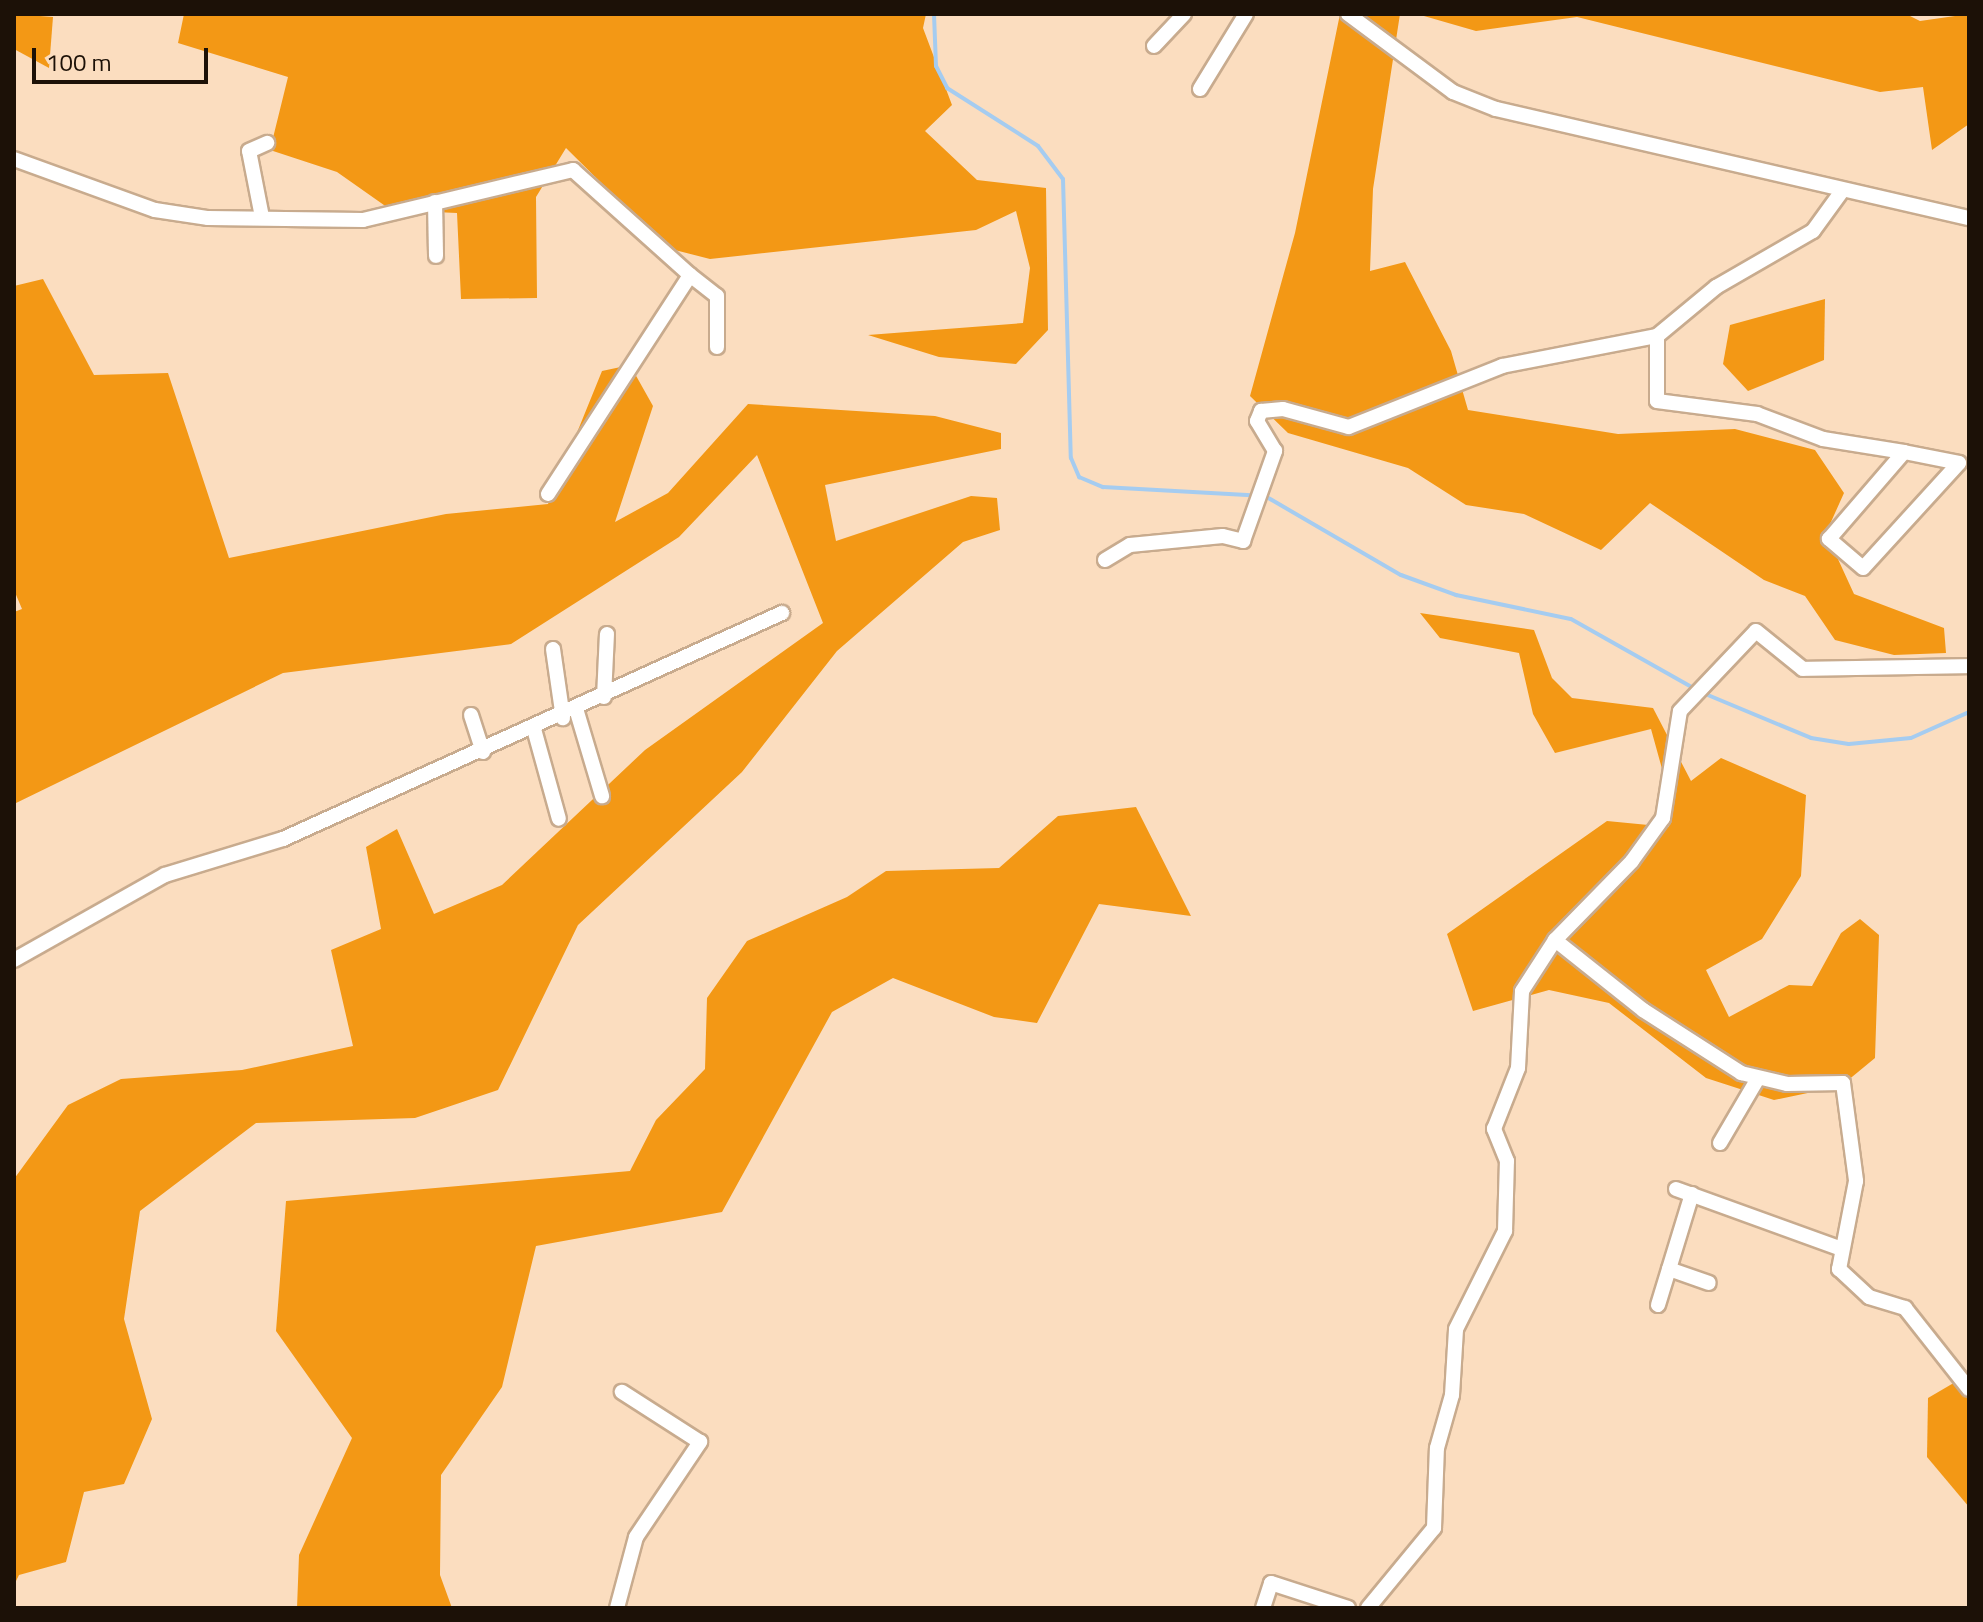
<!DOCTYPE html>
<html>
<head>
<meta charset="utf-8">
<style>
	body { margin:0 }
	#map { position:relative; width:1983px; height:1622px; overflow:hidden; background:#fbddbf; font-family:"Titillium Web",sans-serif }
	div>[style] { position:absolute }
	.forest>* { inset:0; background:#f39815 }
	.stream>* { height:4px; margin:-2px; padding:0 2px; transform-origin:2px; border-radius:2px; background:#a5ccf0 }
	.roads { filter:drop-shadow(2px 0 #c8ab8e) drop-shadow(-2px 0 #c8ab8e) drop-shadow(0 2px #c8ab8e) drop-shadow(0 -2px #c8ab8e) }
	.street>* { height:14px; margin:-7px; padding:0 7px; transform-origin:7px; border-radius:7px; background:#fff }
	span { translate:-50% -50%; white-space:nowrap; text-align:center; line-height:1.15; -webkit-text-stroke:7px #fbddbf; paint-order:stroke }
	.frame { position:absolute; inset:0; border:16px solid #1c1107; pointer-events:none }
	.scale { position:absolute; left:32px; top:48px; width:176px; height:36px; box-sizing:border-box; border:4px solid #1c1107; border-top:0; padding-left:10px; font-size:24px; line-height:28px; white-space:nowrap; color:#1c1107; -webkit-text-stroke:6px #fbddbf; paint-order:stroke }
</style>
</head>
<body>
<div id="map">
	<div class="forest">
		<div style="clip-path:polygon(14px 14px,53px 17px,49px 68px,14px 49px)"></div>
		<div style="clip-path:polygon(184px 14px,926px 14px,923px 28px,952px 105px,925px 131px,977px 180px,1046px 188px,1048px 330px,1016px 364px,939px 357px,868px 335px,1023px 323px,1030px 268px,1016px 211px,976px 230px,710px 259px,667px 248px,566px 148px,536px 197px,537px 298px,461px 299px,457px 213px,391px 210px,337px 172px,270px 150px,288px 77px,178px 43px)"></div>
		<div style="clip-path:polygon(1340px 14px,1400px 14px,1373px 189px,1370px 271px,1405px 262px,1451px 351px,1468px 410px,1618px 434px,1735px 429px,1815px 450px,1844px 493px,1826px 533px,1854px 594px,1944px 628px,1946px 653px,1894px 655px,1835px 640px,1805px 596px,1764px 580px,1650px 503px,1601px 550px,1524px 514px,1466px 505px,1408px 468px,1288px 433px,1250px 396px,1295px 233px)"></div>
		<div style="clip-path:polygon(1417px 14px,1906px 14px,1920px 21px,1969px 14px,1969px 124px,1932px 150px,1923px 87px,1880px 92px,1577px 17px,1476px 31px)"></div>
		<div style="clip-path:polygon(43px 279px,94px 375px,168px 373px,229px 558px,446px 514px,548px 504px,602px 371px,630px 365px,653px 406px,615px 522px,668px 493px,748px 404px,935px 416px,1001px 433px,1001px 449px,825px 485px,836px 541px,971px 496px,997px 498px,1000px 530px,963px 542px,837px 651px,742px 772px,578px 925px,498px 1090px,415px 1118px,256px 1123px,140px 1211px,124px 1319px,152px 1419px,124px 1484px,84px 1492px,66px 1562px,19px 1575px,14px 1585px,14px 1179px,68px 1105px,121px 1079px,242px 1070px,353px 1046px,331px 950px,381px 929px,366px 847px,397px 829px,434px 914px,502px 885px,645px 750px,823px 623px,757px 455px,679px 537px,511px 644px,283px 673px,14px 804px,14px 612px,22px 609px,14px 590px,14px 286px)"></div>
		<div style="clip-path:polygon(1825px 299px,1824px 360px,1748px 391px,1723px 364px,1730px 325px)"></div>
		<div style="clip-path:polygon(1420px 613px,1534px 630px,1552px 678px,1572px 698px,1653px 708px,1691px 781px,1721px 758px,1806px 795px,1801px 876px,1762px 939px,1706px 970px,1729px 1017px,1789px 985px,1812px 986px,1841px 933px,1860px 919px,1879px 935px,1875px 1058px,1841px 1086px,1774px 1100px,1706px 1078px,1609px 1003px,1549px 990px,1473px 1011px,1447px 934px,1607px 821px,1669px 827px,1664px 776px,1651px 729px,1555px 753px,1533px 714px,1519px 653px,1440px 638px)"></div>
		<div style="clip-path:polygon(1136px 807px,1191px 916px,1099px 904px,1037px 1023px,994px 1017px,893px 978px,832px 1012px,722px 1212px,536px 1246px,502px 1387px,441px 1475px,440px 1575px,452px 1608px,297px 1608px,299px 1555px,352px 1438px,276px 1331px,286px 1201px,630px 1171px,656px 1120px,705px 1069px,707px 998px,747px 941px,847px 897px,886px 871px,999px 868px,1058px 816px)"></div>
		<div style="clip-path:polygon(1969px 1374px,1969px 1507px,1927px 1457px,1928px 1398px)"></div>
	</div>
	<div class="stream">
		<div style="left:934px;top:14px;width:52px;rotate:87.8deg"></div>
		<div style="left:936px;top:66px;width:25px;rotate:63deg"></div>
		<div style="left:947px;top:88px;width:108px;rotate:32.5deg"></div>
		<div style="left:1038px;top:146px;width:41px;rotate:52.9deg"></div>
		<div style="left:1063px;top:179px;width:279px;rotate:88.4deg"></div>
		<div style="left:1071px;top:458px;width:21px;rotate:67deg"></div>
		<div style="left:1079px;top:477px;width:26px;rotate:23deg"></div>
		<div style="left:1103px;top:487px;width:162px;rotate:3.2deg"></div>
		<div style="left:1265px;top:496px;width:157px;rotate:30.2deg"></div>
		<div style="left:1401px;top:575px;width:59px;rotate:20deg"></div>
		<div style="left:1456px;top:595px;width:117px;rotate:11.8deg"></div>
		<div style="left:1571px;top:619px;width:142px;rotate:29.4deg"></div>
		<div style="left:1703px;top:693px;width:117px;rotate:22.6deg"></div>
		<div style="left:1811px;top:738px;width:38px;rotate:9deg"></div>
		<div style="left:1849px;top:744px;width:62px;rotate:-5.5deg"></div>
		<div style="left:1911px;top:738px;width:64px;rotate:-24.1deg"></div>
	</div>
	<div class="roads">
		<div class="street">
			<div style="left:1348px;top:14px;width:131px;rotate:36.6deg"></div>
			<div style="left:1453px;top:92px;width:46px;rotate:21.6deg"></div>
			<div style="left:1496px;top:109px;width:485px;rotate:13deg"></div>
			<div style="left:1154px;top:46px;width:44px;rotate:-46.8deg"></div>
			<div style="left:1200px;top:89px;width:88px;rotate:-58.5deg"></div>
			<div style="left:14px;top:159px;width:150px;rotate:19.9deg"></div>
			<div style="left:155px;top:210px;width:54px;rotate:8.6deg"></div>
			<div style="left:208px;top:218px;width:155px;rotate:0.7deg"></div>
			<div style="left:363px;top:220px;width:216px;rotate:-13.4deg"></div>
			<div style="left:573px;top:170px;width:157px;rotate:41.9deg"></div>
			<div style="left:435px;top:202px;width:54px;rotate:88.9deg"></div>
			<div style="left:262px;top:217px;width:67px;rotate:-101.1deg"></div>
			<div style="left:249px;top:151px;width:20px;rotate:-24deg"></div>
			<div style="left:1657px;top:336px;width:65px;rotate:90deg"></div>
			<div style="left:1657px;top:401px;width:101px;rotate:7.4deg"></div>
			<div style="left:1757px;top:414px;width:71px;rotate:20.7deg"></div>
			<div style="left:1823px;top:439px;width:82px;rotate:9.1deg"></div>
			<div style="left:1904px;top:452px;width:56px;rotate:11.3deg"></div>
			<div style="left:1959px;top:463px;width:142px;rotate:132.4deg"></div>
			<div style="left:1863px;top:568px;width:45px;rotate:-139.5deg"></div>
			<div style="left:1829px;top:539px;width:115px;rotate:-49.2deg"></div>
			<div style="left:548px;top:494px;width:261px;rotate:-57deg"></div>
			<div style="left:690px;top:275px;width:34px;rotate:38deg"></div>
			<div style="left:717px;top:296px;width:51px;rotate:90deg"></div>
			<div style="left:1105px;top:560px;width:29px;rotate:-31deg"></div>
			<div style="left:1130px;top:545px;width:93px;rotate:-5.5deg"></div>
			<div style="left:1223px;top:536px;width:21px;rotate:14deg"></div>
			<div style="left:1243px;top:541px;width:96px;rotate:-70.4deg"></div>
			<div style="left:1275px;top:451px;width:35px;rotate:-121deg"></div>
			<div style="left:1257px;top:421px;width:11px;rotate:-68deg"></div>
			<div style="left:1261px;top:411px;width:22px;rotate:-5deg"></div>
			<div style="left:1283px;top:409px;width:68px;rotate:15.3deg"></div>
			<div style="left:1349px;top:427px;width:165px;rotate:-21.7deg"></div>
			<div style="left:1502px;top:366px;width:158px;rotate:-11deg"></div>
			<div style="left:1657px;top:336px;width:77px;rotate:-39.7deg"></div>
			<div style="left:1716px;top:287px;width:112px;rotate:-30deg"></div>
			<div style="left:1813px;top:231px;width:49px;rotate:-54.1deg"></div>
			<div style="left:553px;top:649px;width:70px;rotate:81.8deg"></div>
			<div style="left:604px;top:697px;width:63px;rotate:-87.3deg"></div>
			<div style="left:577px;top:712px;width:88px;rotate:73.4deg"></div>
			<div style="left:471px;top:715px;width:39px;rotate:72deg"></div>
			<div style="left:534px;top:729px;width:93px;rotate:74.5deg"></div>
			<div style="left:1555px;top:940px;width:112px;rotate:38.5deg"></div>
			<div style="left:1643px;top:1010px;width:117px;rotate:32.7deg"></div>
			<div style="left:1741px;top:1073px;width:47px;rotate:13.4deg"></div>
			<div style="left:1787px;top:1084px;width:56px;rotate:-1deg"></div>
			<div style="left:1843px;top:1083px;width:99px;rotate:82.4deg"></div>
			<div style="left:1856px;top:1181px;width:90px;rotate:100.9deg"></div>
			<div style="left:1839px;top:1269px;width:41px;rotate:43deg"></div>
			<div style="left:1869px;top:1297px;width:38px;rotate:17deg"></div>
			<div style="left:1905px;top:1308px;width:103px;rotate:51.7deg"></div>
			<div style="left:14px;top:960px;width:173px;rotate:-29.4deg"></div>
			<div style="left:165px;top:875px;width:123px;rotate:-17deg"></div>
			<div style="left:283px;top:839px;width:548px;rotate:-24.37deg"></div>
			<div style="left:1720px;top:1143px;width:73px;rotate:-59.6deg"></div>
			<div style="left:1676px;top:1189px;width:173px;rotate:19.9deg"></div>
			<div style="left:1669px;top:1269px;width:42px;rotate:19.3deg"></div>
			<div style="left:1658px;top:1305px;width:116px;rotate:-73deg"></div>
			<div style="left:617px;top:1608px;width:73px;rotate:-75deg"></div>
			<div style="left:636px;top:1537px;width:115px;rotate:-56deg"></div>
			<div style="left:700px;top:1442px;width:93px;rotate:-147.3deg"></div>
			<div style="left:1263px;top:1608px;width:26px;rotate:-72deg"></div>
			<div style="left:1271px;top:1583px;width:81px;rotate:18deg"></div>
			<div style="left:1368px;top:1608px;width:104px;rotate:-50.5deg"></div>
			<div style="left:1434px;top:1528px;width:80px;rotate:-87.9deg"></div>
			<div style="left:1437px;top:1448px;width:55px;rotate:-74.2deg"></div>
			<div style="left:1452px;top:1395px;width:66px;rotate:-86.5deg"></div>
			<div style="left:1456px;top:1329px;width:110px;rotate:-63.4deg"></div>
			<div style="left:1505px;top:1231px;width:70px;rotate:-88.4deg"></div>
			<div style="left:1507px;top:1161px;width:35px;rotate:-112deg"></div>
			<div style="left:1494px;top:1129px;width:66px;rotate:-68.5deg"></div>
			<div style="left:1518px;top:1068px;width:77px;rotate:-87deg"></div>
			<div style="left:1522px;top:991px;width:61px;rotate:-57.1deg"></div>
			<div style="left:1555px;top:940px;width:110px;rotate:-45.7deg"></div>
			<div style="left:1632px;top:861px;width:53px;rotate:-54.2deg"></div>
			<div style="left:1663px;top:818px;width:108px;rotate:-81deg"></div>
			<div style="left:1680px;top:711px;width:110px;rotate:-46.5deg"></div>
			<div style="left:1756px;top:631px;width:60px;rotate:39deg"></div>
			<div style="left:1803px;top:669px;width:166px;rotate:-1deg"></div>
		</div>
	</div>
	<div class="frame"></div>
	<div class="scale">100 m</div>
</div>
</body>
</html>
